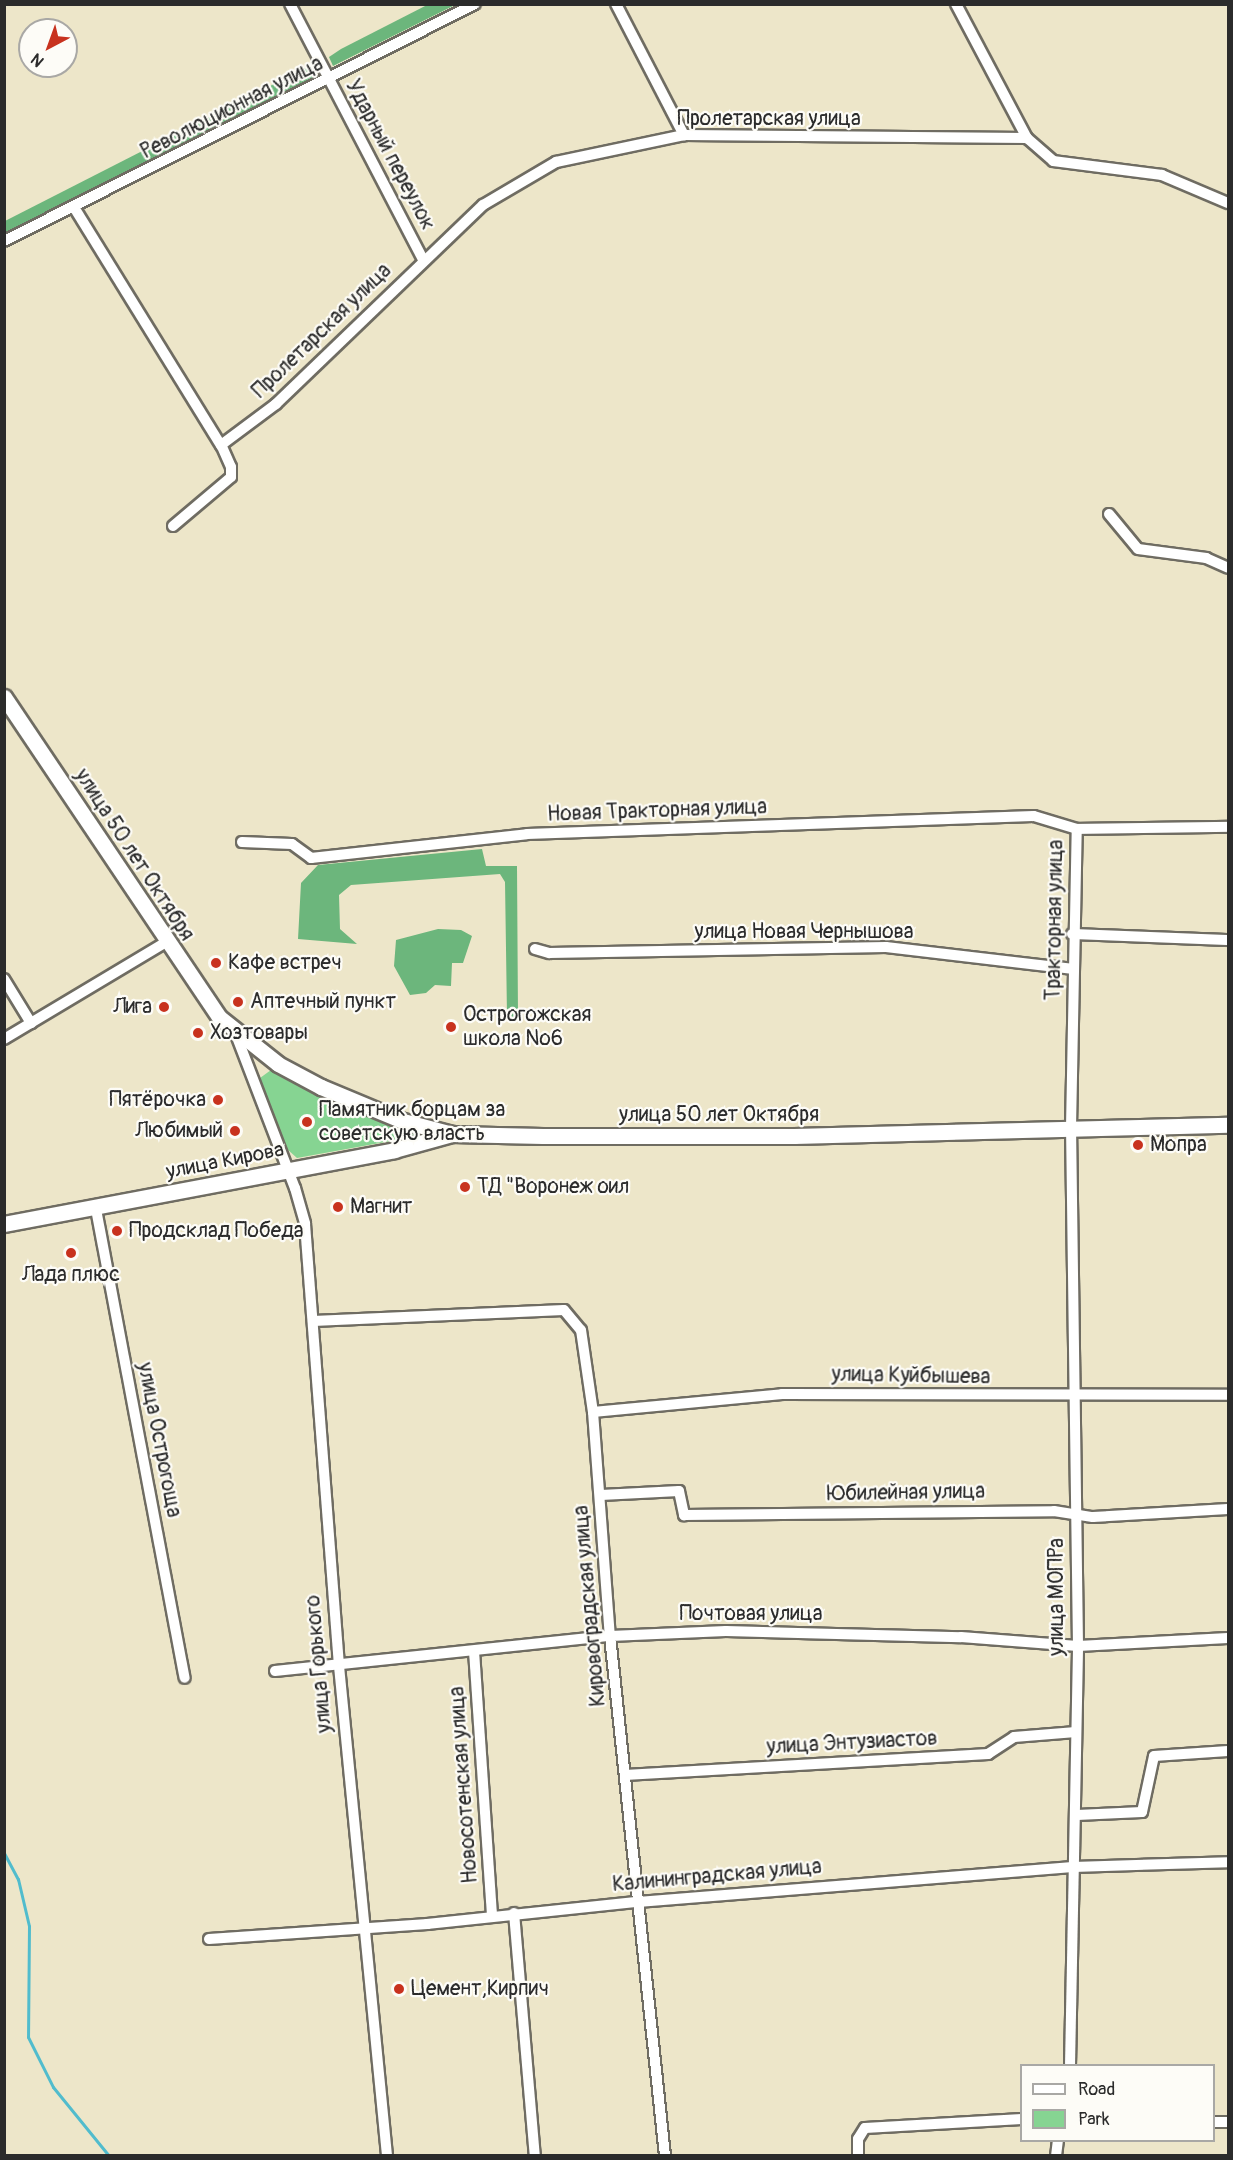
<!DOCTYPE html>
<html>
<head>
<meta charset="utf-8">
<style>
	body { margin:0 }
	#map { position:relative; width:1233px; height:2160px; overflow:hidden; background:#ede6c9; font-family:Pangolin,sans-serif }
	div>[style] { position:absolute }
	.green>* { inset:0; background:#86d492 }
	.forest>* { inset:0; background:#6cb67c }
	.stream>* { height:3px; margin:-1.5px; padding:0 1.5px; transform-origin:1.5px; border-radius:1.5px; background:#51bccd }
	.roads { filter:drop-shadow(2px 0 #6f6c62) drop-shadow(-2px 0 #6f6c62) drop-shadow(0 2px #6f6c62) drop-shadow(0 -2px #6f6c62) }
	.street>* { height:10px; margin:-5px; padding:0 5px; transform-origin:5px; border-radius:5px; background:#fff }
	.secondary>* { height:15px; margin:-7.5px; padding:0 7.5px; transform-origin:7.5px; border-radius:7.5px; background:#fff }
	.dots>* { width:16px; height:16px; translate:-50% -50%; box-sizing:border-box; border:3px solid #fdfcf7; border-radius:50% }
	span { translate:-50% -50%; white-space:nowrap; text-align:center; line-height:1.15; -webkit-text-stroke:4.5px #fdfcf7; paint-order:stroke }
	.street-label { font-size:21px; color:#2b2b2b }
	.poi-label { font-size:21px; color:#2b2b2b }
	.left { translate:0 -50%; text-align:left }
	.right { translate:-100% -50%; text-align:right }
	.frame { position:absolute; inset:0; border:6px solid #2b2b2b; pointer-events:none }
	.legend { position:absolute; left:1020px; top:2064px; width:195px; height:78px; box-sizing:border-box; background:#fdfcf7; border:2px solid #a9a8a5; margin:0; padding:8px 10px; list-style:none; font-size:18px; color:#2b2b2b }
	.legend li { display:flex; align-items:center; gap:12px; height:30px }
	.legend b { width:30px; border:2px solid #a9a8a5 }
	.north { position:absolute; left:18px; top:18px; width:60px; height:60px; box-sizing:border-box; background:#fdfcf7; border:2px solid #a9a8a5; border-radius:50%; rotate:221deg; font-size:16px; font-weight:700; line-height:24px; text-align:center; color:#2b2b2b }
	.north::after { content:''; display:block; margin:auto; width:21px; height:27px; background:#c8321e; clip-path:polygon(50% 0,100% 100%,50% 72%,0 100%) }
</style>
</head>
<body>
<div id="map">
	<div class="green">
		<div style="clip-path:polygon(271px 1070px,379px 1121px,424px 1135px,297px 1158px,287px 1149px,260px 1078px)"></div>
	</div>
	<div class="forest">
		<div style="clip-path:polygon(429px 4px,455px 5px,333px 66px,329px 57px,341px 49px)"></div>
		<div style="clip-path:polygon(305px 68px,312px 69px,316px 78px,5px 233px,5px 221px)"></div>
		<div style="clip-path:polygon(482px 849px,486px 866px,517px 866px,518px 1017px,514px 1020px,507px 1016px,505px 882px,500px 874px,351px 885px,339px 895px,340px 929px,357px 944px,298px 939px,301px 883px,318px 865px)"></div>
		<div style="clip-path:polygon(438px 929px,461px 930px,472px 936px,463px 963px,452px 963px,451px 986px,435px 985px,426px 993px,410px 995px,394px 966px,396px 940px)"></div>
	</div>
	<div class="stream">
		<div style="left:4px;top:1853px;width:30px;rotate:62deg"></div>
		<div style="left:18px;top:1879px;width:48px;rotate:76.8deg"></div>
		<div style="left:29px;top:1926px;width:111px;rotate:90.5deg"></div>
		<div style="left:28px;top:2037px;width:56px;rotate:63.4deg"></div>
		<div style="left:53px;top:2087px;width:89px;rotate:50.9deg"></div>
	</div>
	<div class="roads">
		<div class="street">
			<div style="left:290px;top:4px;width:288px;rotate:62.5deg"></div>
			<div style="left:616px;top:4px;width:148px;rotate:62.6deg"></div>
			<div style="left:956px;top:4px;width:152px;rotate:62.1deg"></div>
			<div style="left:75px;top:209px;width:278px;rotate:58.3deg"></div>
			<div style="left:221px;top:445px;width:69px;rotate:-36.7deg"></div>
			<div style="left:276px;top:404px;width:287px;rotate:-43.9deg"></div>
			<div style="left:483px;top:205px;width:85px;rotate:-30.5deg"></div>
			<div style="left:556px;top:162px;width:131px;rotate:-11.9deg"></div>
			<div style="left:684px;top:135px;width:343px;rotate:0.5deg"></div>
			<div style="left:1027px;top:138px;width:35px;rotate:41deg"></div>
			<div style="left:1053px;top:161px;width:110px;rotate:7.3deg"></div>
			<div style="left:1162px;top:175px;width:72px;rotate:23deg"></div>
			<div style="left:4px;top:241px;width:527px;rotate:-26.71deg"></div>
			<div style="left:1109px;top:514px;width:45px;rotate:50.4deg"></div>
			<div style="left:1138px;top:549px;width:69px;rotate:7.5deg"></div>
			<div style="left:1206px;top:558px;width:24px;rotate:24deg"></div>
			<div style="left:173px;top:526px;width:76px;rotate:-40.2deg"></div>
			<div style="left:231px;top:477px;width:10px;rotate:-90deg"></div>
			<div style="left:231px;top:467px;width:24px;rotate:-114deg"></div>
			<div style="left:242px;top:842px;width:50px;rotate:2.3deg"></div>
			<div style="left:292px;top:844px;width:24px;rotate:36deg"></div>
			<div style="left:311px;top:858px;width:217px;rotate:-6.3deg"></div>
			<div style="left:527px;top:834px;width:507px;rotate:-2.03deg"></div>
			<div style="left:1034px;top:816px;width:45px;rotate:16.8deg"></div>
			<div style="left:1072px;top:934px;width:156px;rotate:2.2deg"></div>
			<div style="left:535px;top:949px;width:15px;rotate:16deg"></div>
			<div style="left:549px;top:953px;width:337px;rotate:-1deg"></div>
			<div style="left:886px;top:947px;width:189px;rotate:6.7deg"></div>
			<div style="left:4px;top:979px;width:52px;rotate:58.5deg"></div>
			<div style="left:235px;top:1032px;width:167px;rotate:69deg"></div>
			<div style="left:295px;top:1188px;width:37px;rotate:74deg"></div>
			<div style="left:305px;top:1224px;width:443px;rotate:85.6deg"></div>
			<div style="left:339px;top:1666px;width:492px;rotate:84.4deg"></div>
			<div style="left:4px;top:1039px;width:189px;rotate:-30.9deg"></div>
			<div style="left:96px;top:1209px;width:477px;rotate:79.3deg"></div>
			<div style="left:313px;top:1321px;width:251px;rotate:-2.5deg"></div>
			<div style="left:564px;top:1310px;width:26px;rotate:50deg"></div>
			<div style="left:581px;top:1330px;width:83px;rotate:81.7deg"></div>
			<div style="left:593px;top:1412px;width:225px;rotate:85.7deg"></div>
			<div style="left:610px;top:1636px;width:523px;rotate:83.96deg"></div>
			<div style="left:593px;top:1412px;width:190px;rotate:-5.4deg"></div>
			<div style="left:782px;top:1394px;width:446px;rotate:0.1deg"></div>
			<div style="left:601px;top:1495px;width:78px;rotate:-2.9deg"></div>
			<div style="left:679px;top:1491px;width:25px;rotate:78deg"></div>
			<div style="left:684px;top:1515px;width:370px;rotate:-0.6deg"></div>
			<div style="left:1054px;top:1511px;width:39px;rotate:9deg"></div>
			<div style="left:1093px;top:1517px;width:135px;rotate:-3.4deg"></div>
			<div style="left:474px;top:1651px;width:266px;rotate:86.1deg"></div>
			<div style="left:275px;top:1671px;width:337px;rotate:-6deg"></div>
			<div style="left:610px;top:1636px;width:116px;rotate:-2.5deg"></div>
			<div style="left:726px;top:1631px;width:235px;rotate:1.5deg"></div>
			<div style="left:961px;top:1637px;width:117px;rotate:4.4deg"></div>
			<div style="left:1078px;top:1646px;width:150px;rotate:-3.1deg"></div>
			<div style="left:625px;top:1775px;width:364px;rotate:-3.3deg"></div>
			<div style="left:988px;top:1754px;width:31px;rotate:-33deg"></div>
			<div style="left:1014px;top:1737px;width:62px;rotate:-4.6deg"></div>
			<div style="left:1077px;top:1815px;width:65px;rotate:-2.6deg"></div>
			<div style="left:1142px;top:1812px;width:57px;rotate:-77.9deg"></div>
			<div style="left:1154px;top:1756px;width:74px;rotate:-3.9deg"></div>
			<div style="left:514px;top:1913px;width:244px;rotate:85.1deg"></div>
			<div style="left:209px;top:1939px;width:219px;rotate:-3.9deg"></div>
			<div style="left:427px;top:1924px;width:212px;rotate:-6deg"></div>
			<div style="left:638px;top:1902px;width:436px;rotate:-4.6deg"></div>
			<div style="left:1073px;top:1867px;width:155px;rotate:-1.8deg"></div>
			<div style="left:1070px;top:2066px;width:420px;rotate:-88.9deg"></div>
			<div style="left:1078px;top:1646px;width:518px;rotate:-90.77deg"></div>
			<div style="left:1071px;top:1128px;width:299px;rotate:-88.9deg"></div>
			<div style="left:1077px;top:829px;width:151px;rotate:-0.8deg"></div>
			<div style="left:1214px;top:2122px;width:14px"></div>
			<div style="left:858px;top:2156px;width:17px;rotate:-90deg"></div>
			<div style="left:858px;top:2139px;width:13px;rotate:-58deg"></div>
			<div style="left:865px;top:2128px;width:157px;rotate:-3.3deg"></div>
			<div style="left:1056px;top:2156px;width:16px;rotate:-83deg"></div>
		</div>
		<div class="secondary">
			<div style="left:4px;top:697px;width:386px;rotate:56.1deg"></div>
			<div style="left:219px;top:1017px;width:75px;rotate:38.5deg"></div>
			<div style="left:278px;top:1064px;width:49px;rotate:28.1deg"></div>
			<div style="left:321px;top:1087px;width:89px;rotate:22.5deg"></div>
			<div style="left:403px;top:1121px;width:51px;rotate:14.9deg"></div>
			<div style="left:452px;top:1134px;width:91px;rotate:1.3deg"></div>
			<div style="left:543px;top:1136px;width:251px"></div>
			<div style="left:794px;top:1136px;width:434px;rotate:-1.5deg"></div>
			<div style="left:4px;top:1224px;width:397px;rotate:-10.7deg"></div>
			<div style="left:394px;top:1150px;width:60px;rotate:-15.4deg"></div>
		</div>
	</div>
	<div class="dots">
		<div style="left:216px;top:963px;background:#c8321e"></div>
		<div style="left:238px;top:1002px;background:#c8321e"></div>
		<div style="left:164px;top:1007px;background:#c8321e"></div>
		<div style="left:451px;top:1027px;background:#c8321e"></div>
		<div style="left:198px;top:1033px;background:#c8321e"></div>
		<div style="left:218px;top:1100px;background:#c8321e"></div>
		<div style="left:307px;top:1122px;background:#c8321e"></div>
		<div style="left:235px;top:1131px;background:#c8321e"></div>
		<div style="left:1138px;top:1145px;background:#c8321e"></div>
		<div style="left:465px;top:1187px;background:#c8321e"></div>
		<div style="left:338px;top:1207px;background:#c8321e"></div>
		<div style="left:117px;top:1231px;background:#c8321e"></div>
		<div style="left:71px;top:1253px;background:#c8321e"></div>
		<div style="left:399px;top:1989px;background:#c8321e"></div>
	</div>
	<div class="street-label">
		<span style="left:232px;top:108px;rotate:-27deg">Революционная улица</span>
		<span style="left:769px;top:119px">Пролетарская улица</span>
		<span style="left:390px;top:155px;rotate:62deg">Ударный переулок</span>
		<span style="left:322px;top:331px;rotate:-44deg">Пролетарская улица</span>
		<span style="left:657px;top:811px;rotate:-2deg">Новая Тракторная улица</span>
		<span style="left:134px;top:855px;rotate:57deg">улица 50 лет Октября</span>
		<span style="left:1055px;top:920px;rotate:-89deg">Тракторная улица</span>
		<span style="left:804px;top:932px">улица Новая Чернышова</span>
		<span style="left:719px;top:1115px">улица 50 лет Октября</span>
		<span style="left:225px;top:1161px;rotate:-11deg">улица Кирова</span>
		<span style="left:911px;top:1376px;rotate:1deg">улица Куйбышева</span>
		<span style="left:159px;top:1440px;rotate:79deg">улица Острогоща</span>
		<span style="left:906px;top:1493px;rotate:-1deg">Юбилейная улица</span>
		<span style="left:1057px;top:1597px;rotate:-90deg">улица МОПРа</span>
		<span style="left:590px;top:1606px;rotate:-95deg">Кировоградская улица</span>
		<span style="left:751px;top:1614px">Почтовая улица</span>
		<span style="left:319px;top:1664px;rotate:-95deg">улица Горького</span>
		<span style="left:852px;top:1743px;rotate:-3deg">улица Энтузиастов</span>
		<span style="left:464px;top:1785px;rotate:-94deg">Новосотенская улица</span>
		<span style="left:717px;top:1876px;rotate:-5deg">Калининградская улица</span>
	</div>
	<div class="poi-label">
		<span class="left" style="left:228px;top:963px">Кафе встреч</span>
		<span class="left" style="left:250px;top:1002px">Аптечный пункт</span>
		<span class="right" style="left:152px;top:1007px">Лига</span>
		<span class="left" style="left:463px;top:1027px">Острогожская<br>школа №6</span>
		<span class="left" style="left:210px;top:1033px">Хозтовары</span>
		<span class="right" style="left:206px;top:1100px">Пятёрочка</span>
		<span class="left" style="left:319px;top:1122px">Памятник борцам за<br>советскую власть</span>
		<span class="right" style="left:223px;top:1131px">Любимый</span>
		<span class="left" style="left:1150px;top:1145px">Мопра</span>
		<span class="left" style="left:477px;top:1187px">ТД "Воронеж оил</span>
		<span class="left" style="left:350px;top:1207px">Магнит</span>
		<span class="left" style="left:129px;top:1231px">Продсклад Победа</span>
		<span style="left:71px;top:1275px">Лада плюс</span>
		<span class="left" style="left:411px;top:1989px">Цемент,Кирпич</span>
	</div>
	<div class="frame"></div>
	<ul class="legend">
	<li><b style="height:8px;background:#fff"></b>Road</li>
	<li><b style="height:16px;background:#86d492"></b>Park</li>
	</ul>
	<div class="north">N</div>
</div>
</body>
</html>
